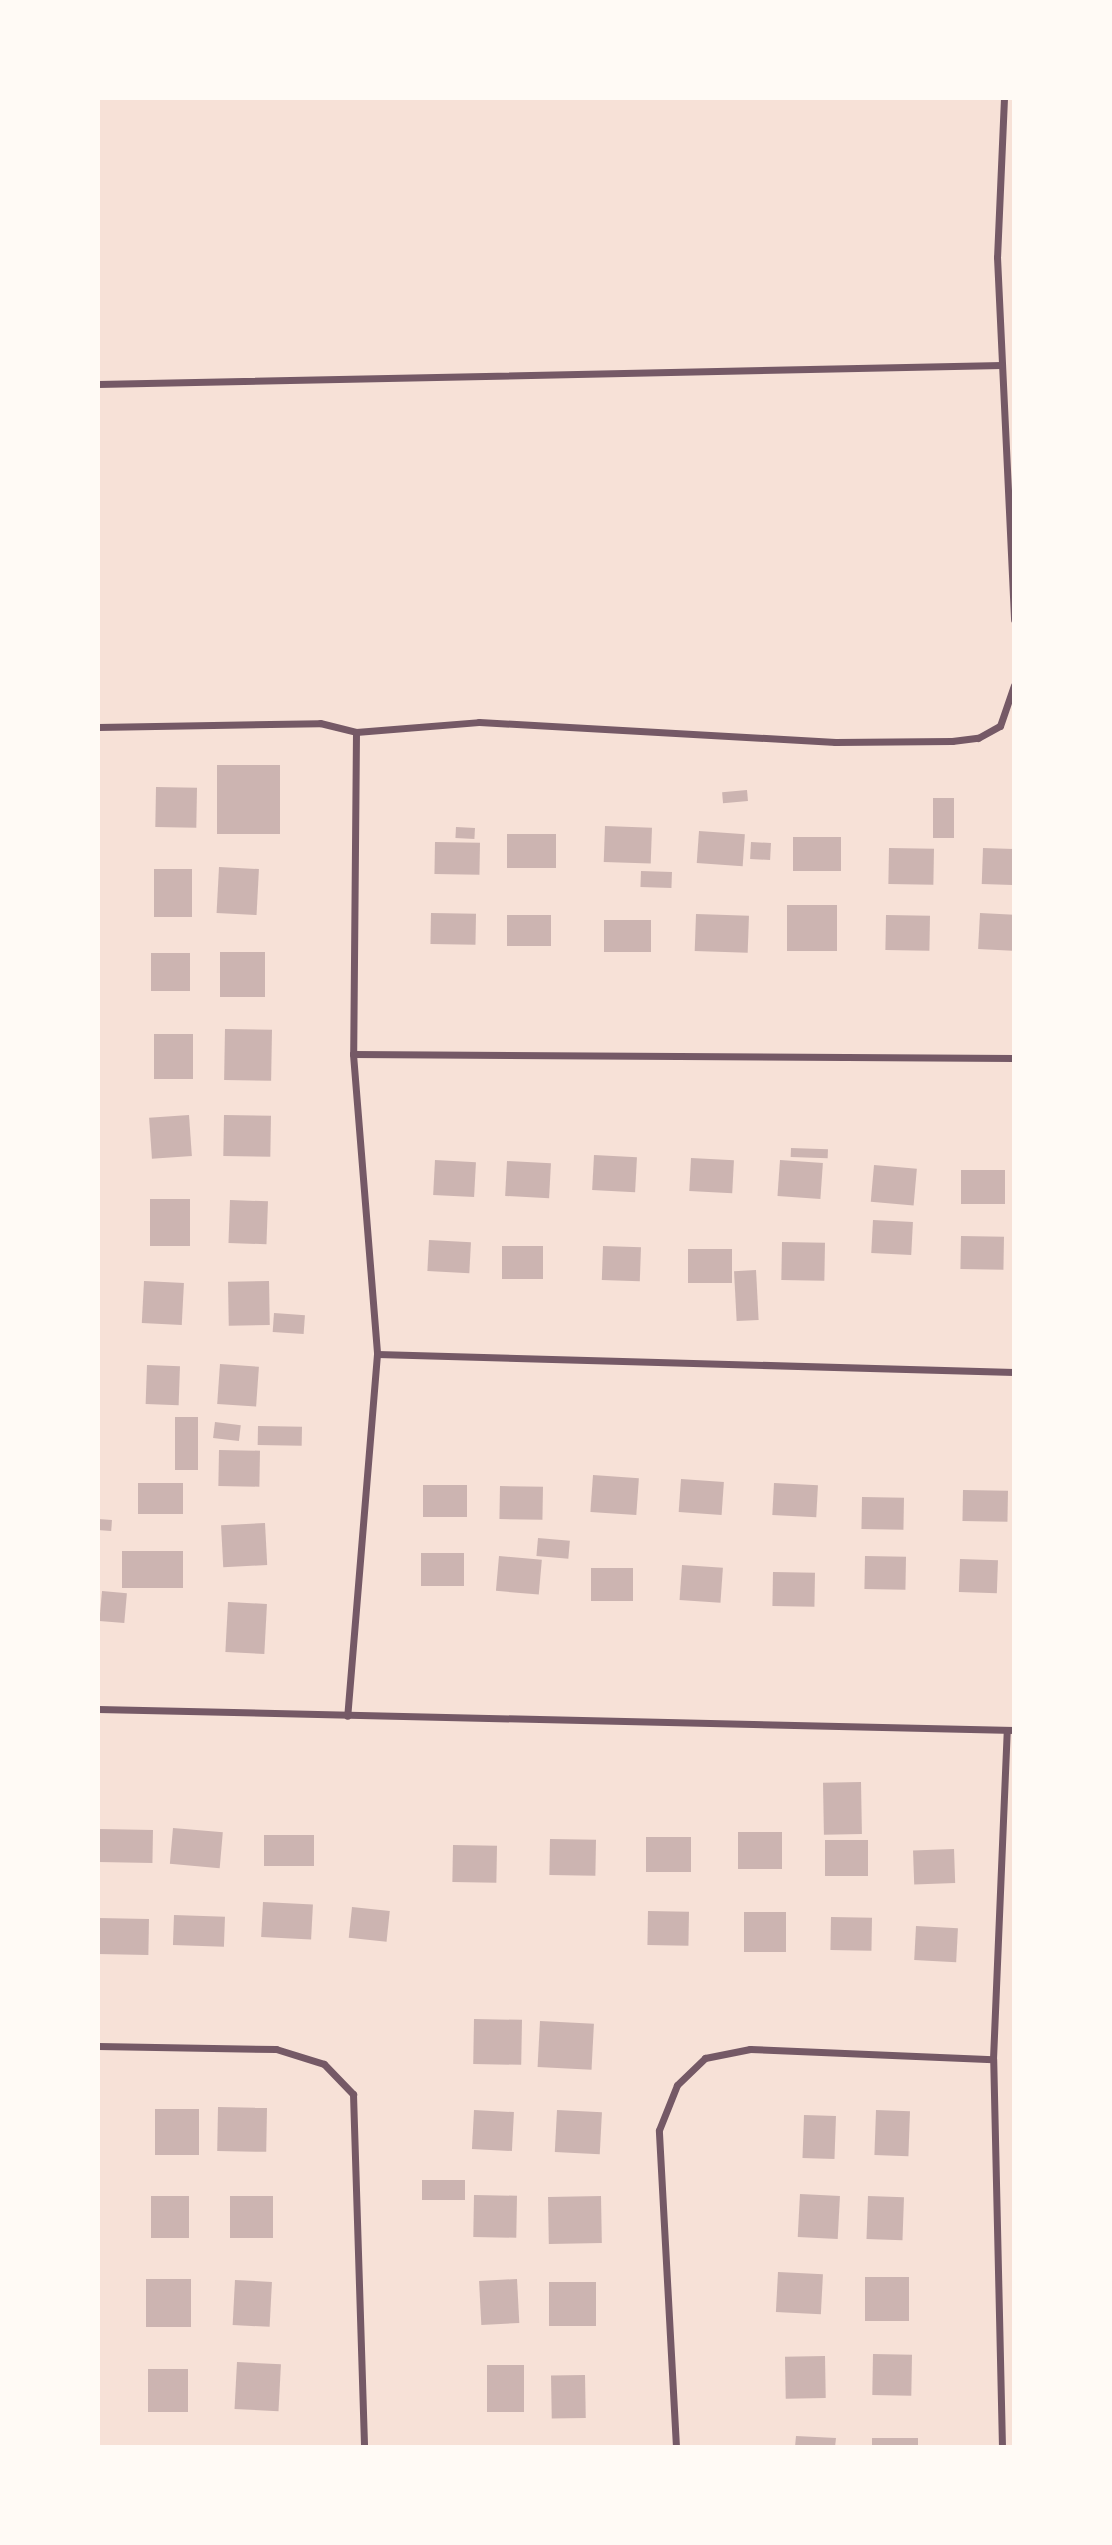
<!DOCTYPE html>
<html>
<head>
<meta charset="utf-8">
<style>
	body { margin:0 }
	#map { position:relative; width:1112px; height:2545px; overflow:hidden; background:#f7e1d7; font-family:"Golos Text",sans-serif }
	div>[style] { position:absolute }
	.building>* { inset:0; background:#ccb4b1; transform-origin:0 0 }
	.minor>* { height:7px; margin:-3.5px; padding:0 3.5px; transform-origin:3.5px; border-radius:3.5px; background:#755966 }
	span { translate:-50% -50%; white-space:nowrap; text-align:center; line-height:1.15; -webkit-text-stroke:7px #fffaf5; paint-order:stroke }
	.frame { position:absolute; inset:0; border:100px solid #fffaf5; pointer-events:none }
</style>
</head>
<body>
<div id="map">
	<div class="building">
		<div style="left:280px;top:765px;width:69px;height:63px;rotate:90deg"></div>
		<div style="left:156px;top:787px;width:41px;height:40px;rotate:1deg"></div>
		<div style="left:747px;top:790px;width:11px;height:25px;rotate:85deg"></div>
		<div style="left:933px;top:798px;width:21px;height:40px"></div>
		<div style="left:605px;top:826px;width:47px;height:36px;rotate:2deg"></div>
		<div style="left:456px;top:827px;width:19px;height:11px;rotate:3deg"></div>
		<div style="left:699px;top:831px;width:46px;height:32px;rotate:4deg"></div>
		<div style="left:556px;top:834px;width:34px;height:49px;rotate:90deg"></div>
		<div style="left:793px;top:837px;width:48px;height:34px"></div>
		<div style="left:435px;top:842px;width:45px;height:32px;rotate:1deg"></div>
		<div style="left:751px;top:842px;width:20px;height:17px;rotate:3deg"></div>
		<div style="left:889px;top:848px;width:45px;height:36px;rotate:1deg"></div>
		<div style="left:983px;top:848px;width:31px;height:36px;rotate:2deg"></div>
		<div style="left:219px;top:867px;width:40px;height:46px;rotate:3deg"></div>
		<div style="left:154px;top:869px;width:38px;height:48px"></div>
		<div style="left:641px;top:871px;width:31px;height:16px;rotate:2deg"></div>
		<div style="left:837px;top:905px;width:46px;height:50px;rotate:90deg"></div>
		<div style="left:431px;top:913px;width:45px;height:31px;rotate:1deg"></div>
		<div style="left:980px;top:913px;width:34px;height:36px;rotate:3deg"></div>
		<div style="left:696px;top:914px;width:53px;height:37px;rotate:2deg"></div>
		<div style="left:507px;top:915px;width:44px;height:31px"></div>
		<div style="left:886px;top:915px;width:44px;height:35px;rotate:1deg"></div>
		<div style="left:604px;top:920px;width:47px;height:32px"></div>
		<div style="left:265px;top:952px;width:45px;height:45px;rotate:90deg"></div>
		<div style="left:151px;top:953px;width:39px;height:38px"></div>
		<div style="left:225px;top:1029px;width:47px;height:51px;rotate:1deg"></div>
		<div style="left:154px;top:1034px;width:39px;height:45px"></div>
		<div style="left:189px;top:1115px;width:41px;height:40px;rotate:86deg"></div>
		<div style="left:224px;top:1115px;width:47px;height:41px;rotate:1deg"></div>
		<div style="left:791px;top:1148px;width:37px;height:9px;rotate:2deg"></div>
		<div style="left:594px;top:1155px;width:43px;height:35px;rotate:3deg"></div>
		<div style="left:691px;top:1158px;width:43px;height:33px;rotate:3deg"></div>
		<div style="left:435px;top:1160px;width:41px;height:35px;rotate:3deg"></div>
		<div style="left:780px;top:1160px;width:43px;height:36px;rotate:4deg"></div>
		<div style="left:507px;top:1161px;width:44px;height:35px;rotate:3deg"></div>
		<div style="left:874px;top:1165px;width:43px;height:37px;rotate:5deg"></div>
		<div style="left:961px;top:1170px;width:44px;height:34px"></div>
		<div style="left:150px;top:1199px;width:40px;height:47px"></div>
		<div style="left:230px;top:1200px;width:38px;height:43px;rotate:2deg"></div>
		<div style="left:873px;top:1220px;width:40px;height:33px;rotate:3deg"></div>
		<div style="left:961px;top:1236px;width:43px;height:33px;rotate:1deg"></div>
		<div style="left:429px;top:1240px;width:42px;height:31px;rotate:3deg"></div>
		<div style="left:782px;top:1242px;width:43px;height:38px;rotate:1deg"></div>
		<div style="left:502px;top:1246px;width:41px;height:33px"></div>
		<div style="left:603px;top:1246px;width:38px;height:34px;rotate:2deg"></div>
		<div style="left:688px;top:1249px;width:44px;height:34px"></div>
		<div style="left:756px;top:1270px;width:50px;height:22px;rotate:87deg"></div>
		<div style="left:144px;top:1281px;width:40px;height:42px;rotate:3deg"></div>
		<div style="left:269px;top:1281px;width:44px;height:41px;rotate:89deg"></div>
		<div style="left:274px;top:1313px;width:31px;height:19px;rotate:4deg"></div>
		<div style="left:220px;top:1364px;width:39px;height:40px;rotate:4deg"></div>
		<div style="left:147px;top:1365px;width:33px;height:39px;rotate:2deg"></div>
		<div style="left:175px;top:1417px;width:23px;height:53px"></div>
		<div style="left:215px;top:1422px;width:26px;height:16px;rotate:7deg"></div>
		<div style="left:258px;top:1426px;width:44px;height:19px;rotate:1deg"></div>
		<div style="left:219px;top:1450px;width:41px;height:36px;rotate:1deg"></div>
		<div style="left:593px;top:1475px;width:46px;height:37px;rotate:4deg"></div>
		<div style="left:681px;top:1479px;width:43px;height:33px;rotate:4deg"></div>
		<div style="left:138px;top:1483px;width:45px;height:31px"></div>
		<div style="left:774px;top:1483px;width:44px;height:32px;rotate:3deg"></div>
		<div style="left:423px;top:1485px;width:44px;height:32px"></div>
		<div style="left:500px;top:1486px;width:43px;height:33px;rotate:1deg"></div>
		<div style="left:963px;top:1490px;width:45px;height:31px;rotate:1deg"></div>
		<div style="left:862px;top:1497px;width:42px;height:32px;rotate:1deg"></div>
		<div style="left:98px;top:1519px;width:14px;height:11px;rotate:4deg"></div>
		<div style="left:265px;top:1523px;width:42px;height:44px;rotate:87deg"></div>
		<div style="left:538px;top:1538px;width:32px;height:18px;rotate:5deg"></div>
		<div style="left:122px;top:1551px;width:61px;height:37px"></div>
		<div style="left:421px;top:1553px;width:43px;height:33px"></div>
		<div style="left:499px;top:1556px;width:43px;height:35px;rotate:5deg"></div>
		<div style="left:865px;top:1556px;width:41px;height:33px;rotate:1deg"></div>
		<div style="left:960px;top:1559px;width:38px;height:33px;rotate:2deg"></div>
		<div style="left:682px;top:1565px;width:41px;height:35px;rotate:4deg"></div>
		<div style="left:591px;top:1568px;width:42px;height:33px"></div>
		<div style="left:773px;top:1572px;width:42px;height:34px;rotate:1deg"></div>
		<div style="left:102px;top:1591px;width:25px;height:30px;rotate:5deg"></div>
		<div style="left:228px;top:1602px;width:39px;height:50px;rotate:3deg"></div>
		<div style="left:861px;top:1782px;width:52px;height:38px;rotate:89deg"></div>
		<div style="left:173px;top:1828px;width:50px;height:36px;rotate:5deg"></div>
		<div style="left:99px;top:1829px;width:54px;height:33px;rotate:1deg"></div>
		<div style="left:738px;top:1832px;width:44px;height:37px"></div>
		<div style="left:264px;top:1835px;width:50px;height:31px"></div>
		<div style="left:646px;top:1837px;width:45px;height:35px"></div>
		<div style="left:550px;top:1839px;width:46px;height:36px;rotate:1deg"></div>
		<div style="left:825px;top:1840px;width:43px;height:36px"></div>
		<div style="left:453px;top:1845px;width:44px;height:37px;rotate:1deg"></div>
		<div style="left:954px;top:1849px;width:34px;height:41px;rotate:88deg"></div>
		<div style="left:263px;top:1902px;width:50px;height:35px;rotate:3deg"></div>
		<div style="left:352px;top:1907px;width:38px;height:31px;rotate:6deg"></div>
		<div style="left:648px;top:1911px;width:41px;height:34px;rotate:1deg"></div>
		<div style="left:744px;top:1912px;width:42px;height:40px"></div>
		<div style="left:174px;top:1915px;width:51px;height:30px;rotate:2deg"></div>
		<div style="left:831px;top:1917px;width:41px;height:33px;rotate:1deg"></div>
		<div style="left:98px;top:1918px;width:51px;height:36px;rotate:1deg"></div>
		<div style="left:916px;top:1926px;width:42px;height:34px;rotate:3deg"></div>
		<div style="left:474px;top:2019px;width:48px;height:45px;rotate:1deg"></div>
		<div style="left:540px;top:2021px;width:54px;height:46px;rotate:3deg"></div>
		<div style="left:218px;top:2107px;width:49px;height:44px;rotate:1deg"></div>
		<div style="left:155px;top:2109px;width:44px;height:46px"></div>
		<div style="left:474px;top:2110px;width:40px;height:39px;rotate:3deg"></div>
		<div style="left:557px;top:2110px;width:45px;height:42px;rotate:3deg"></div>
		<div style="left:876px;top:2110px;width:34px;height:45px;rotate:2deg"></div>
		<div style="left:804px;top:2115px;width:32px;height:43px;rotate:2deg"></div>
		<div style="left:422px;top:2180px;width:43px;height:20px"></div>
		<div style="left:800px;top:2194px;width:40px;height:43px;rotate:3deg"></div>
		<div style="left:474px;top:2195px;width:43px;height:42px;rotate:1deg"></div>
		<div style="left:151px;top:2196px;width:38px;height:42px"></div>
		<div style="left:230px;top:2196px;width:43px;height:42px"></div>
		<div style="left:601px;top:2196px;width:47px;height:53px;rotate:89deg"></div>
		<div style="left:868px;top:2196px;width:36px;height:43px;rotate:2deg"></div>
		<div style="left:778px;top:2272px;width:45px;height:40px;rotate:3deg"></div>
		<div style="left:909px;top:2277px;width:44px;height:44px;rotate:90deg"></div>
		<div style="left:191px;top:2279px;width:48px;height:45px;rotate:90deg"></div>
		<div style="left:517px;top:2279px;width:44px;height:38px;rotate:87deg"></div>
		<div style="left:235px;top:2280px;width:37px;height:45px;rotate:3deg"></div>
		<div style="left:549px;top:2282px;width:47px;height:44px"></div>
		<div style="left:873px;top:2354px;width:39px;height:41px;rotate:1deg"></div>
		<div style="left:825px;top:2356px;width:42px;height:40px;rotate:89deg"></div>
		<div style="left:237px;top:2362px;width:44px;height:47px;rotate:3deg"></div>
		<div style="left:487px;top:2365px;width:37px;height:47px"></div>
		<div style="left:148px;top:2369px;width:40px;height:43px"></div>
		<div style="left:585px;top:2375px;width:43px;height:34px;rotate:89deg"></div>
		<div style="clip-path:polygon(796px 2436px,836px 2438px,835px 2447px,795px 2447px)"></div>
		<div style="left:872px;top:2438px;width:46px;height:9px"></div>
	</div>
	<div class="minor">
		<div style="left:1004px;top:98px;width:159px;rotate:92.5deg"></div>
		<div style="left:997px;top:257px;width:363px;rotate:87.3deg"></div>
		<div style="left:98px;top:384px;width:904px;rotate:-1.2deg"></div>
		<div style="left:98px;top:727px;width:222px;rotate:-1deg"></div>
		<div style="left:320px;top:723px;width:37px;rotate:14deg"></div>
		<div style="left:356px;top:732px;width:322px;rotate:90.5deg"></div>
		<div style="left:353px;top:1054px;width:301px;rotate:85.4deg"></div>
		<div style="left:377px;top:1354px;width:363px;rotate:94.7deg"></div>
		<div style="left:356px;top:732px;width:123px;rotate:-4.6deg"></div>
		<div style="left:479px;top:722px;width:357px;rotate:3.2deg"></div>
		<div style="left:835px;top:742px;width:117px;rotate:-0.5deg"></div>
		<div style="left:952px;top:741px;width:26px;rotate:-7deg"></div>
		<div style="left:978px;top:738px;width:25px;rotate:-29deg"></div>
		<div style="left:1000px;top:726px;width:43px;rotate:-71.1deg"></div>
		<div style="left:353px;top:1054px;width:661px;rotate:0.35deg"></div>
		<div style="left:377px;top:1354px;width:637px;rotate:1.62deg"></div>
		<div style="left:98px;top:1709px;width:916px;rotate:1.31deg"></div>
		<div style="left:98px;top:2046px;width:178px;rotate:1deg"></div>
		<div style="left:276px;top:2049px;width:50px;rotate:17.4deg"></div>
		<div style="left:324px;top:2064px;width:42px;rotate:46deg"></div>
		<div style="left:353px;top:2094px;width:353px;rotate:88.2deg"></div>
		<div style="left:676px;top:2447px;width:317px;rotate:-93.1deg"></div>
		<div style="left:659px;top:2130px;width:48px;rotate:-68.2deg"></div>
		<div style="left:677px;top:2085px;width:39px;rotate:-44deg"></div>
		<div style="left:705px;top:2058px;width:46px;rotate:-11.3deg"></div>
		<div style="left:750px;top:2049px;width:243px;rotate:2.4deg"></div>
		<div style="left:1002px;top:2447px;width:388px;rotate:-91.3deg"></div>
		<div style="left:993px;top:2059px;width:329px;rotate:-87.6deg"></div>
	</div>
	<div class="frame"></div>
</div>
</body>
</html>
